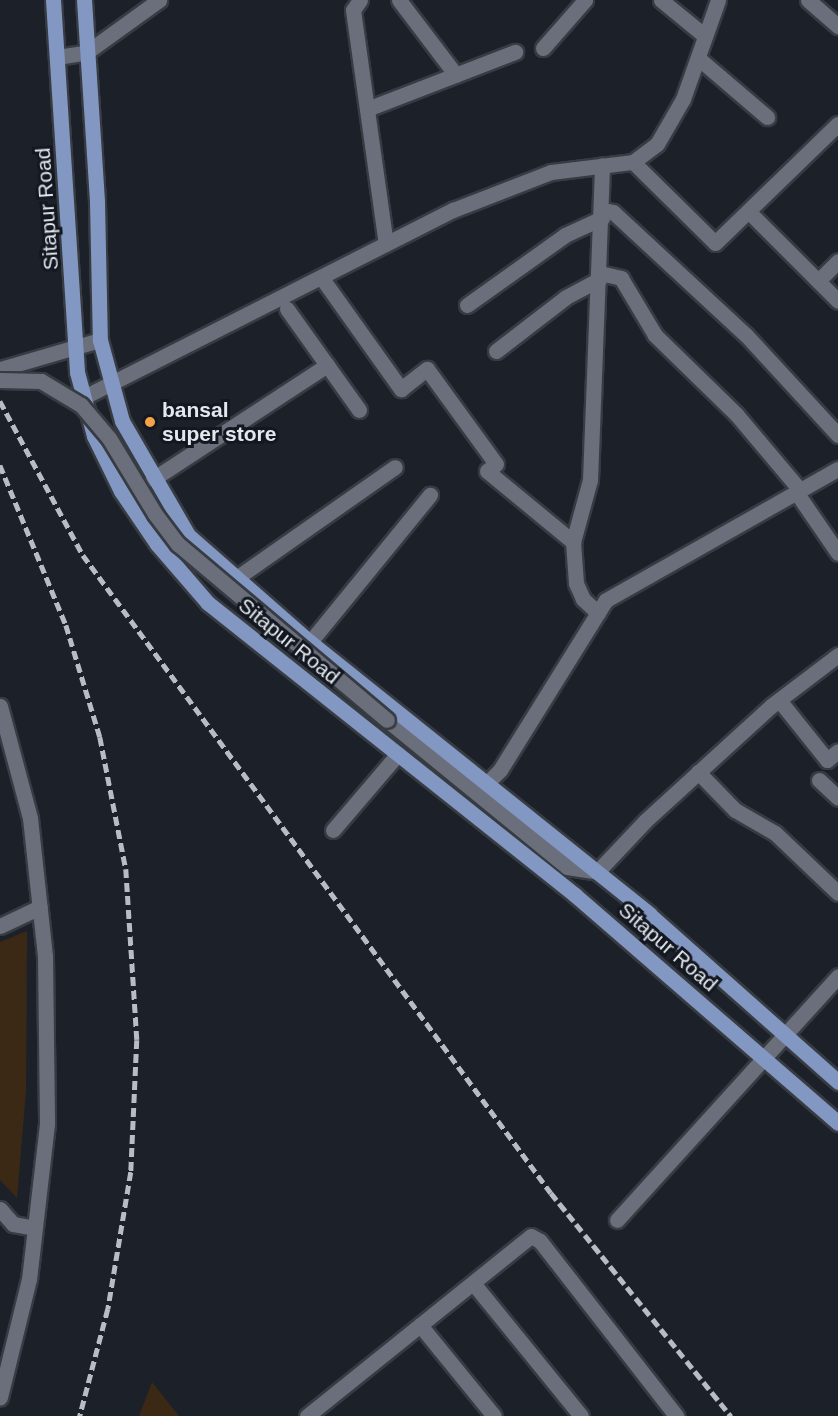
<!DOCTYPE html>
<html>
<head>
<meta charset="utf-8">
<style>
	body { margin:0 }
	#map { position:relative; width:838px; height:1416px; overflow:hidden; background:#1c2029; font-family:Arial,sans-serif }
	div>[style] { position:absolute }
	.green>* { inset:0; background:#3b2916 }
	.roads { filter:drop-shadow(2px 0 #373b42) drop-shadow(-2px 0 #373b42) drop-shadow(0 2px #373b42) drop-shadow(0 -2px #373b42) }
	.minor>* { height:15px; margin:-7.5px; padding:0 7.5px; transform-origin:7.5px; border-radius:7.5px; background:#6a6f7b }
	.tertiary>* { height:15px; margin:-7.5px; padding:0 7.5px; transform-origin:7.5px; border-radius:7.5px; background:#6a6f7b }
	.secondary>* { height:15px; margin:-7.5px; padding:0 7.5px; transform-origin:7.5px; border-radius:7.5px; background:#6a6f7b }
	.primary>* { height:15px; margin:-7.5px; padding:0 7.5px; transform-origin:7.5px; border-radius:7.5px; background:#8297c2 }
	.rail>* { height:4.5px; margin-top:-2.25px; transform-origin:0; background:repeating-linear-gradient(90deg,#b9bcc3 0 9px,transparent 0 13.5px) }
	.bridges { filter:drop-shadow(2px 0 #373b42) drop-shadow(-2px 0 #373b42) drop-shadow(0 2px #373b42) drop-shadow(0 -2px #373b42) }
	.secondary-bridge>* { height:15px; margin:-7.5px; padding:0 7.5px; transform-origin:7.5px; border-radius:7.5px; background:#6a6f7b }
	.dots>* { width:16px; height:16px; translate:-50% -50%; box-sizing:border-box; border:3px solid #121720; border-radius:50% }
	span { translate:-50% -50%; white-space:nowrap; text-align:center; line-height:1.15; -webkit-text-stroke:6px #121720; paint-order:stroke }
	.street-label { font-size:21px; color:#e4e7ed }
	.poi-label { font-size:21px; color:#e4e7ed; font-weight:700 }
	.left { translate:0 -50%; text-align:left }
</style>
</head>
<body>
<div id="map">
	<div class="green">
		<div style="clip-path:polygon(27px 931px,26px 1091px,17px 1198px,0 1180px,0 942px)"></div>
		<div style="clip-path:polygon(152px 1382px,179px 1416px,139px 1416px)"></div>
	</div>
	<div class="roads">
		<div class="minor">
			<div style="left:360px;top:0;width:12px;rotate:125deg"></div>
			<div style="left:353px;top:10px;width:236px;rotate:82deg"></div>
			<div style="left:399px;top:0;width:94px;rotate:52.8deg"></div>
			<div style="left:661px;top:0;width:57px;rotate:39.3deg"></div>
			<div style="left:808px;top:0;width:40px;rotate:41deg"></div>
			<div style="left:543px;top:48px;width:64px;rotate:-48.8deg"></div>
			<div style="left:57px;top:57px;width:30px;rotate:-9deg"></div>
			<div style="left:87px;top:52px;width:89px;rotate:-35.8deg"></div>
			<div style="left:698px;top:58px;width:91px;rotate:40.5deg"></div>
			<div style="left:367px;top:109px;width:159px;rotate:-21.1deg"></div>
			<div style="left:633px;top:162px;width:115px;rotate:44.6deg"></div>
			<div style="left:715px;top:243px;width:171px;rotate:-44.1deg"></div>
			<div style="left:602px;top:210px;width:11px;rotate:10deg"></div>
			<div style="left:613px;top:212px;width:181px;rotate:42.8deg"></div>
			<div style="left:746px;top:335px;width:136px;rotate:47.4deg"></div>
			<div style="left:748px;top:211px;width:127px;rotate:45deg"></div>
			<div style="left:600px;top:273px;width:22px;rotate:13deg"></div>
			<div style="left:621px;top:278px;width:66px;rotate:59.2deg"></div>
			<div style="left:655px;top:335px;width:113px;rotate:44.3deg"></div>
			<div style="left:736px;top:414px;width:99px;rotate:49.9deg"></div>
			<div style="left:321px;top:277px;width:138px;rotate:54.5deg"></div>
			<div style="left:401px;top:389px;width:33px;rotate:-38deg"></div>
			<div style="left:427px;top:369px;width:117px;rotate:54deg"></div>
			<div style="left:496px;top:464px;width:11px;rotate:142deg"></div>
			<div style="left:487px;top:471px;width:112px;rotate:39.5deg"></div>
			<div style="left:818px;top:281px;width:28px;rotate:-45deg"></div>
			<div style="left:467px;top:305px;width:120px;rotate:-35.5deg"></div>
			<div style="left:565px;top:235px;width:41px;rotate:-24.7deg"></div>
			<div style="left:287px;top:309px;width:124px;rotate:54.5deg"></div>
			<div style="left:496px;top:351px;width:88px;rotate:-37.6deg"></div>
			<div style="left:566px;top:297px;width:38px;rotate:-28deg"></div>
			<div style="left:153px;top:479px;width:208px;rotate:-33.2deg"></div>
			<div style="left:796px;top:492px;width:74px;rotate:55.5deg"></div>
			<div style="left:235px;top:579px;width:195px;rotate:-35deg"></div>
			<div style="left:598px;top:613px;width:21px;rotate:-137deg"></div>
			<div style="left:583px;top:599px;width:17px;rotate:-114deg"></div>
			<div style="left:576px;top:583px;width:41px;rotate:-94.2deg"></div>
			<div style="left:573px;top:542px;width:64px;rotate:-74.7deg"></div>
			<div style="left:590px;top:480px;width:315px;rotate:-87.8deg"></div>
			<div style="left:310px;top:642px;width:190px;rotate:-50.8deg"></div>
			<div style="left:779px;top:700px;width:77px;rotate:51.3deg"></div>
			<div style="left:827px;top:760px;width:14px;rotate:-39deg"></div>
			<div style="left:0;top:706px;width:116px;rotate:75deg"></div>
			<div style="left:30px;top:818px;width:139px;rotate:83.8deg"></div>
			<div style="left:45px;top:956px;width:168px;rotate:89.3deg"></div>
			<div style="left:47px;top:1124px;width:156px;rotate:96.6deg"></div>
			<div style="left:29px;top:1279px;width:122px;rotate:103.8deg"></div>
			<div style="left:698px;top:772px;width:53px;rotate:45.8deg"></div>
			<div style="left:735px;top:810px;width:46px;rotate:29.9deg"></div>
			<div style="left:775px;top:833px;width:87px;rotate:43.6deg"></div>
			<div style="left:819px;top:780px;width:26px;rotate:43deg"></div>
			<div style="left:488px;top:782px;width:17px;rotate:-45deg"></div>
			<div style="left:500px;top:770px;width:200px;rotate:-58.1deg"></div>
			<div style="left:606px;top:600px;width:266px;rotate:-29.5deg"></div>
			<div style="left:333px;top:830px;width:100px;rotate:-49.5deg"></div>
			<div style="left:597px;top:872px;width:70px;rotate:-46.7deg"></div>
			<div style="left:645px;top:821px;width:171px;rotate:-42.4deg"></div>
			<div style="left:771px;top:706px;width:84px;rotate:-37.3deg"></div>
			<div style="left:0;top:926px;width:44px;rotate:-25.4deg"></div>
			<div style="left:0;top:1209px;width:20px;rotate:49deg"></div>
			<div style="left:13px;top:1224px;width:22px;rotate:10deg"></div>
			<div style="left:617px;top:1220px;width:329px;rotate:-47.8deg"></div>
			<div style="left:473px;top:1283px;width:171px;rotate:50.9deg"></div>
			<div style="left:420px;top:1325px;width:117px;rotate:50.9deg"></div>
			<div style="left:307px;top:1416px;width:287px;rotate:-38.8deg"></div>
			<div style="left:531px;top:1236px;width:10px;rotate:29deg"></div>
			<div style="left:540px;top:1241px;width:222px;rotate:52.1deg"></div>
		</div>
		<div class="tertiary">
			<div style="left:0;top:369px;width:104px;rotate:-16.2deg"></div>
			<div style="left:84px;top:397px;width:414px;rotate:-26.9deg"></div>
			<div style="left:453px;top:210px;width:105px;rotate:-21.2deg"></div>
			<div style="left:551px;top:172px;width:83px;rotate:-7deg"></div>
			<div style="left:633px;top:162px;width:30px;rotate:-37deg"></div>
			<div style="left:657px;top:144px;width:52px;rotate:-60deg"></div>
			<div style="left:683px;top:99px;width:105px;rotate:-70.5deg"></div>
		</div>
		<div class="secondary">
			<div style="left:387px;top:720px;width:232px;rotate:39.2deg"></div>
			<div style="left:567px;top:867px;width:30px;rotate:9deg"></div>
		</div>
		<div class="primary">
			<div style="left:53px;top:0;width:373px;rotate:86.3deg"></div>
			<div style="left:77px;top:372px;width:66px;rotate:75.1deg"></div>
			<div style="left:94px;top:436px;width:61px;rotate:63.9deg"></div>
			<div style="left:121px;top:491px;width:64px;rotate:55.8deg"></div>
			<div style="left:157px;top:544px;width:78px;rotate:49.2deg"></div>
			<div style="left:208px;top:603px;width:469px;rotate:38.5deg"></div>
			<div style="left:575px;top:895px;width:348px;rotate:40.9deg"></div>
			<div style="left:84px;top:0;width:202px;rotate:86.3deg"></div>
			<div style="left:97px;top:202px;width:138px;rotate:88.8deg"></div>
			<div style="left:100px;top:340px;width:84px;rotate:74.8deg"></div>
			<div style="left:122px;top:421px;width:132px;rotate:59.9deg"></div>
			<div style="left:188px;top:535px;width:162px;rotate:41.3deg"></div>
			<div style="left:310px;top:642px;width:435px;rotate:38.7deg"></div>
			<div style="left:649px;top:914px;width:253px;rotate:41.6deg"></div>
		</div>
	</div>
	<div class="rail">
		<div style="left:0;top:401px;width:175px;rotate:61.7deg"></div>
		<div style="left:83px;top:555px;width:791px;rotate:53.74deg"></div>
		<div style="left:551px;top:1193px;width:287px;rotate:51.1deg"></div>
		<div style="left:0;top:465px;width:173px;rotate:67.6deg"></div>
		<div style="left:66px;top:625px;width:117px;rotate:73.1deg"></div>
		<div style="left:100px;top:737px;width:135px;rotate:78.9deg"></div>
		<div style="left:126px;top:869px;width:171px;rotate:86.3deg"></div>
		<div style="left:137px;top:1040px;width:132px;rotate:92.6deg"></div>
		<div style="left:131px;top:1172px;width:139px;rotate:99.5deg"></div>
		<div style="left:108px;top:1309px;width:111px;rotate:104.7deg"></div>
	</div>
	<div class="bridges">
		<div class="secondary-bridge">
			<div style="left:0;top:380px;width:41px;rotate:1.4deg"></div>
			<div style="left:41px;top:381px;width:47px;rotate:31deg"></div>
			<div style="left:81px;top:405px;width:43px;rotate:49.7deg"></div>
			<div style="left:109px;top:438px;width:89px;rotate:58.8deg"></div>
			<div style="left:155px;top:514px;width:38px;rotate:53deg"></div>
			<div style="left:178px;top:544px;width:273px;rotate:40.1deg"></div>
		</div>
	</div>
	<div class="dots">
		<div style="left:150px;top:422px;background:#f6a247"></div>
	</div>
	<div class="street-label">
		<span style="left:47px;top:209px;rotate:-94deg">Sitapur Road</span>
		<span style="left:289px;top:641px;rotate:39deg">Sitapur Road</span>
		<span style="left:668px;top:947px;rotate:41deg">Sitapur Road</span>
	</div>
	<div class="poi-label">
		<span class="left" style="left:162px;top:422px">bansal<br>super store</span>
	</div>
</div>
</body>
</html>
